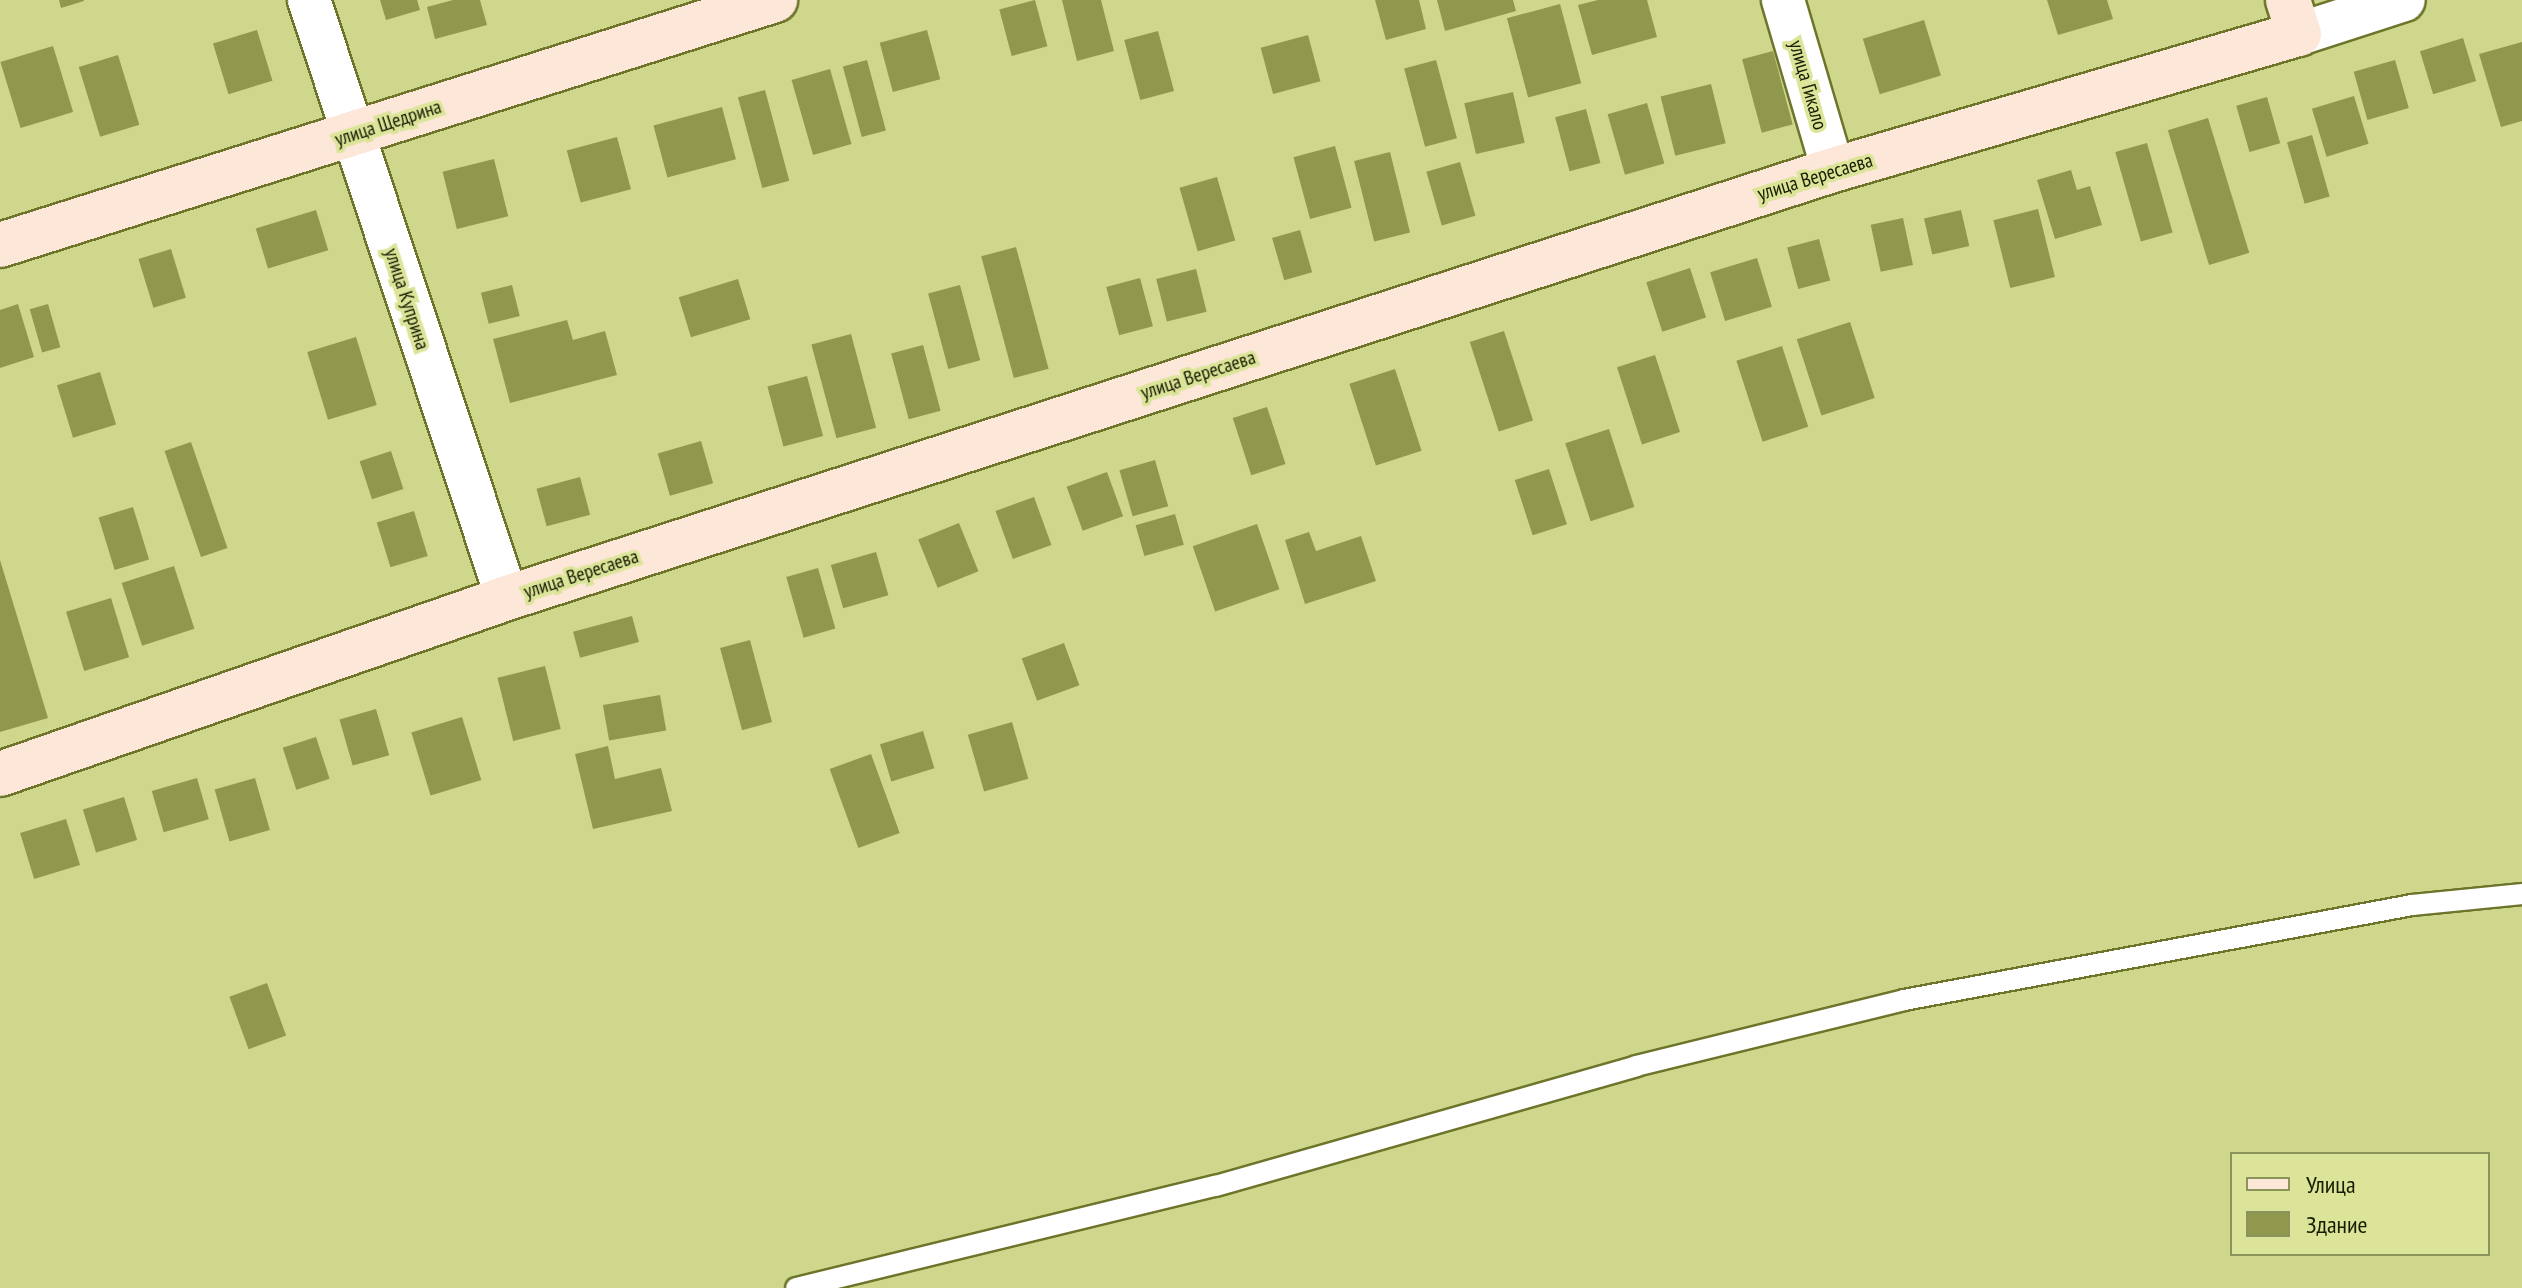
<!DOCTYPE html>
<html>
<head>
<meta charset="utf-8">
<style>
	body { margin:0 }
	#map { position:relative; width:2522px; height:1288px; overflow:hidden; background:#ced78c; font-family:"PT Sans Narrow",sans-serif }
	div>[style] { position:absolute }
	.building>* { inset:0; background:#90984e; transform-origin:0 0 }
	.roads { filter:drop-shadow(2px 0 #6e752b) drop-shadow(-2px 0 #6e752b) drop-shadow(0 2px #6e752b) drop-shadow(0 -2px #6e752b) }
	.service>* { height:20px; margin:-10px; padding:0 10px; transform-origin:10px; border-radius:10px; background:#fff }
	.minor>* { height:42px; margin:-21px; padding:0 21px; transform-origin:21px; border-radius:21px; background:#fff }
	.secondary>* { height:44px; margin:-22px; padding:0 22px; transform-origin:22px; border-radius:22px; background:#fce7d9 }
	span { translate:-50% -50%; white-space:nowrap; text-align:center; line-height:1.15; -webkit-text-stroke:7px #dbe498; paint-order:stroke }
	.street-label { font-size:20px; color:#181b00 }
	.legend { position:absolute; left:2230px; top:1152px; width:260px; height:104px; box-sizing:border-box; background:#dbe498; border:2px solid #8d945b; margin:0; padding:10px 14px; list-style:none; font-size:24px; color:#181b00 }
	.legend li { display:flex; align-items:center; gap:16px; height:40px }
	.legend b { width:40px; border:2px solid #8d945b }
</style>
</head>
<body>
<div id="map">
	<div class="building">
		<div style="clip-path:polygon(59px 0,84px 0,84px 1px,61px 8px)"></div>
		<div style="clip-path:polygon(380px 0,417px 0,420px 10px,386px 20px)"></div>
		<div style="clip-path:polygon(453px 0,480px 0,487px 25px,435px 39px,427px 7px)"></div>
		<div style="left:1035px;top:0;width:48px;height:37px;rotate:75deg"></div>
		<div style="clip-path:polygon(1062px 0,1101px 0,1114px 51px,1077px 61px)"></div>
		<div style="clip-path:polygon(1375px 0,1419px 0,1426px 29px,1386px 40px)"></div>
		<div style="clip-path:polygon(1437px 0,1513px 0,1516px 11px,1445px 31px)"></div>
		<div style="clip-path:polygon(1598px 0,1647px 0,1657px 37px,1592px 55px,1578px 5px)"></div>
		<div style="clip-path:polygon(2047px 0,2107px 0,2113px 19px,2058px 35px)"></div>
		<div style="left:1560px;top:4px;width:82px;height:55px;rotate:75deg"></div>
		<div style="left:1924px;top:20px;width:58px;height:64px;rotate:73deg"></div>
		<div style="left:257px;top:30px;width:53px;height:46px;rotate:73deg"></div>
		<div style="left:927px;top:30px;width:51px;height:49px;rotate:75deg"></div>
		<div style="left:1158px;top:31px;width:62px;height:35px;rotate:75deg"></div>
		<div style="left:1308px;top:35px;width:48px;height:49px;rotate:75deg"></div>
		<div style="left:2463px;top:38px;width:45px;height:45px;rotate:73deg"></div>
		<div style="clip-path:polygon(2522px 42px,2522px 121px,2501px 127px,2479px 54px)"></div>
		<div style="left:53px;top:46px;width:69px;height:55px;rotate:73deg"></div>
		<div style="left:1773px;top:51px;width:76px;height:32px;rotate:75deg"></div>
		<div style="left:118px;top:55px;width:73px;height:41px;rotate:73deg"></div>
		<div style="left:867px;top:60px;width:73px;height:25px;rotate:75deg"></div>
		<div style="left:1436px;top:60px;width:81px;height:33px;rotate:75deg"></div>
		<div style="left:2395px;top:60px;width:50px;height:43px;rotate:74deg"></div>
		<div style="left:830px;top:69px;width:78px;height:40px;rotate:74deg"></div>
		<div style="left:1711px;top:84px;width:61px;height:52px;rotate:76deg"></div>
		<div style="left:765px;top:90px;width:94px;height:28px;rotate:75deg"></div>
		<div style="left:1513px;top:92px;width:52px;height:50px;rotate:77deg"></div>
		<div style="left:2354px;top:96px;width:50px;height:44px;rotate:73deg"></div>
		<div style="left:2267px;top:97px;width:48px;height:32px;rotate:74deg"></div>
		<div style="left:1647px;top:103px;width:63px;height:41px;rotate:74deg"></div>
		<div style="left:722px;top:107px;width:54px;height:71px;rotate:75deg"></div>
		<div style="left:1586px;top:109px;width:56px;height:32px;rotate:75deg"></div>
		<div style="left:2208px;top:118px;width:141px;height:42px;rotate:73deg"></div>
		<div style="left:2312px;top:135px;width:64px;height:26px;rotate:74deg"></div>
		<div style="left:617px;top:137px;width:54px;height:52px;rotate:75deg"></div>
		<div style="left:2147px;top:143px;width:93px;height:33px;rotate:74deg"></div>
		<div style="left:1335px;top:146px;width:64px;height:43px;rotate:75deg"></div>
		<div style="left:1390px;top:152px;width:83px;height:37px;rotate:76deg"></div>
		<div style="left:494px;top:159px;width:59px;height:53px;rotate:76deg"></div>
		<div style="left:1460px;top:162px;width:56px;height:35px;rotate:74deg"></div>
		<div style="clip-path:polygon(2071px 170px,2077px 190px,2090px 186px,2102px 225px,2055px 239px,2037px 180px)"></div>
		<div style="left:1217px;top:177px;width:66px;height:39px;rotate:74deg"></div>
		<div style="left:2038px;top:209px;width:70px;height:46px;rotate:76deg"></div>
		<div style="left:316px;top:210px;width:42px;height:63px;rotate:73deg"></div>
		<div style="left:1961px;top:210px;width:37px;height:38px;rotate:77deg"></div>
		<div style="left:1903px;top:218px;width:48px;height:33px;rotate:78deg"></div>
		<div style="left:1300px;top:230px;width:44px;height:29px;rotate:74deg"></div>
		<div style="left:1819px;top:239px;width:43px;height:33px;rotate:75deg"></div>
		<div style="left:1016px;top:247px;width:126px;height:36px;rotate:75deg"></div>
		<div style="left:171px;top:249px;width:51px;height:34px;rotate:73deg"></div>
		<div style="left:1757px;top:258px;width:51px;height:49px;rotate:73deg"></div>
		<div style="left:1690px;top:268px;width:52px;height:46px;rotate:72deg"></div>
		<div style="left:1196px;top:269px;width:44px;height:41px;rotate:76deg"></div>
		<div style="left:1140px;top:278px;width:50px;height:35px;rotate:75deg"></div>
		<div style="left:738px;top:279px;width:42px;height:62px;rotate:73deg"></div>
		<div style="left:512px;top:285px;width:32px;height:32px;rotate:76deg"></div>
		<div style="left:960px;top:285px;width:78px;height:33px;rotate:75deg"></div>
		<div style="clip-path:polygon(18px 304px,34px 357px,0 368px,0 310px)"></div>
		<div style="left:48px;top:304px;width:45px;height:19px;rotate:74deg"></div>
		<div style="clip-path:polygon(567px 320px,573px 340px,605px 331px,617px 375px,510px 403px,493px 339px)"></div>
		<div style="left:1850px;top:322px;width:80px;height:56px;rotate:72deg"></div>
		<div style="left:1504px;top:331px;width:94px;height:36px;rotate:72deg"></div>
		<div style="left:851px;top:334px;width:97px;height:41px;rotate:75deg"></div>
		<div style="left:356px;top:337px;width:71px;height:51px;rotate:73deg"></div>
		<div style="left:923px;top:345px;width:68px;height:33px;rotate:75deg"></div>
		<div style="left:1782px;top:346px;width:85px;height:48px;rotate:72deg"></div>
		<div style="left:1655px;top:355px;width:81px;height:40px;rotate:72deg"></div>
		<div style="left:1395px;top:369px;width:86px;height:48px;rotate:72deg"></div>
		<div style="left:100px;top:372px;width:55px;height:45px;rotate:73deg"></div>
		<div style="left:807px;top:376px;width:62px;height:41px;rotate:75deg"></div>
		<div style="left:1267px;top:407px;width:60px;height:36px;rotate:72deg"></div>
		<div style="left:1609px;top:429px;width:82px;height:46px;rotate:72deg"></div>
		<div style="left:701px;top:441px;width:44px;height:45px;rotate:74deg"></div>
		<div style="left:191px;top:442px;width:112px;height:28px;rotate:71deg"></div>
		<div style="left:391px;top:451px;width:40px;height:33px;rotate:72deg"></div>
		<div style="left:1155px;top:460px;width:48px;height:37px;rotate:74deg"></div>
		<div style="left:1549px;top:469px;width:58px;height:36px;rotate:72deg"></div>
		<div style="left:1107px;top:472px;width:47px;height:43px;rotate:70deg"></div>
		<div style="left:580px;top:477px;width:39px;height:45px;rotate:75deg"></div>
		<div style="left:1034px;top:497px;width:51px;height:41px;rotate:70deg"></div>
		<div style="left:133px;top:507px;width:55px;height:36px;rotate:73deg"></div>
		<div style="left:414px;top:511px;width:47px;height:39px;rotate:73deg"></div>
		<div style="left:1175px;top:514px;width:32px;height:41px;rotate:74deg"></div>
		<div style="left:959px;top:523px;width:52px;height:44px;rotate:68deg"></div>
		<div style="left:1257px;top:524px;width:69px;height:68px;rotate:71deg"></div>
		<div style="clip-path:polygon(1309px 532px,1316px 551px,1361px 536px,1376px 581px,1305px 604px,1285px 540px)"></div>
		<div style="left:876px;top:552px;width:45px;height:47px;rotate:74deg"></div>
		<div style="clip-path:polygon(0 560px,48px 718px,0 732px)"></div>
		<div style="left:174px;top:566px;width:66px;height:55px;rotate:72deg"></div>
		<div style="left:818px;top:568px;width:63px;height:33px;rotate:74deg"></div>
		<div style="left:111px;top:598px;width:62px;height:47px;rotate:73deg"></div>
		<div style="left:632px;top:616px;width:27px;height:61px;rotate:75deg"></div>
		<div style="left:750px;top:640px;width:85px;height:31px;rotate:75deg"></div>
		<div style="left:1064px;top:643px;width:45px;height:45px;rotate:70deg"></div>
		<div style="left:545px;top:666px;width:65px;height:49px;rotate:76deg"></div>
		<div style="left:660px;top:695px;width:36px;height:58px;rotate:80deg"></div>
		<div style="left:376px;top:709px;width:48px;height:38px;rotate:74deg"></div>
		<div style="left:462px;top:717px;width:66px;height:53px;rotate:73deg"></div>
		<div style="left:1012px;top:722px;width:59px;height:46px;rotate:74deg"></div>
		<div style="left:923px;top:731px;width:39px;height:45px;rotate:73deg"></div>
		<div style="left:316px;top:737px;width:44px;height:35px;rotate:72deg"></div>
		<div style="clip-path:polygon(608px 746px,615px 779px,661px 768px,672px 811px,593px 829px,575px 754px)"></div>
		<div style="left:871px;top:754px;width:84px;height:44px;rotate:70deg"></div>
		<div style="left:197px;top:778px;width:43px;height:47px;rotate:74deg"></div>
		<div style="left:255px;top:778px;width:54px;height:42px;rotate:74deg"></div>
		<div style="left:124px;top:797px;width:45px;height:43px;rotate:73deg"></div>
		<div style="left:66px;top:819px;width:48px;height:48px;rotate:73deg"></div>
		<div style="left:267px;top:983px;width:56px;height:40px;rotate:70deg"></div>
	</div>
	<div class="roads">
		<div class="service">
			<div style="left:796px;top:1288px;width:432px;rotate:-13.7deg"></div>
			<div style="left:1216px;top:1186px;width:437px;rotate:-15.9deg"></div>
			<div style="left:1636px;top:1066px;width:276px;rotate:-13.8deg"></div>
			<div style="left:1904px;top:1000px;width:517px;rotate:-10.59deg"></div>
			<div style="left:2412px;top:905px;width:111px;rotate:-5.7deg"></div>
		</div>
		<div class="minor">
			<div style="left:309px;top:0;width:630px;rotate:71.68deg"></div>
			<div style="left:1783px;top:0;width:177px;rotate:73.6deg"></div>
			<div style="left:2299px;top:34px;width:110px;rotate:-17.9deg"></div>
		</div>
		<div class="secondary">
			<div style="left:0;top:245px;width:813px;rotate:-17.54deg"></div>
			<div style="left:0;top:774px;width:537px;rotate:-19.14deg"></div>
			<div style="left:507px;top:598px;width:1393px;rotate:-17.89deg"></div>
			<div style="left:1833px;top:170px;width:485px;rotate:-16.3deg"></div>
			<div style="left:2299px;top:34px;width:36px;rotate:-108deg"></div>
		</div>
	</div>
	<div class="street-label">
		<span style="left:1808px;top:85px;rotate:74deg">улица Гикало</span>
		<span style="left:388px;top:123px;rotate:-18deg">улица Щедрина</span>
		<span style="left:1815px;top:177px;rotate:-17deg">улица Вересаева</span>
		<span style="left:407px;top:299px;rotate:72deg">улица Куприна</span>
		<span style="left:1198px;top:375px;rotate:-18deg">улица Вересаева</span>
		<span style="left:581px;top:574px;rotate:-18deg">улица Вересаева</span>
	</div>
	<ul class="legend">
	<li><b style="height:10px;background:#fce7d9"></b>Улица</li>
	<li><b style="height:22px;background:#90984e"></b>Здание</li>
	</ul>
</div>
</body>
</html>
